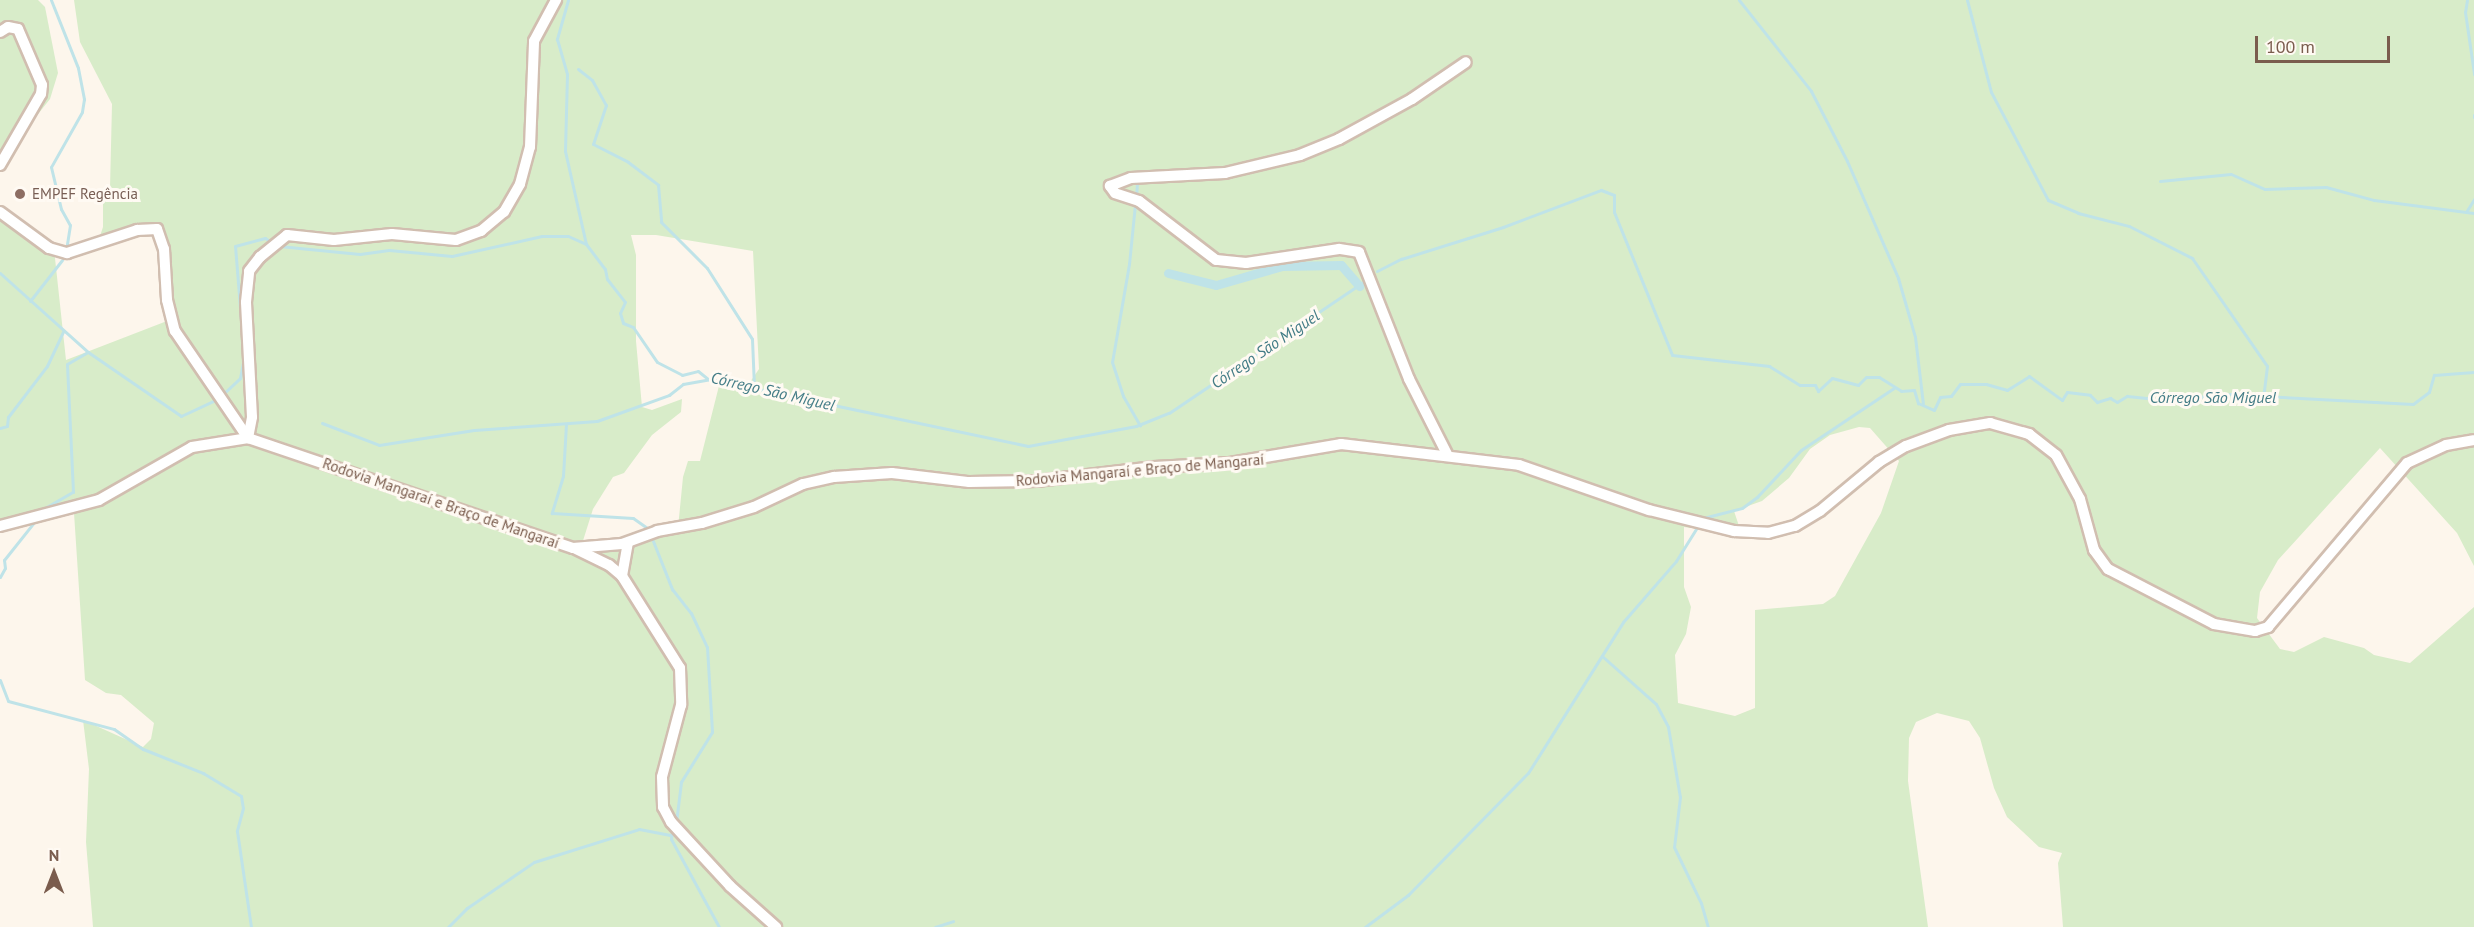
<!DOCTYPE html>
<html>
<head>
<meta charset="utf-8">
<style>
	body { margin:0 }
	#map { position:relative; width:2474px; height:927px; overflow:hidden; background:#fdf6ec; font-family:"PT Sans",sans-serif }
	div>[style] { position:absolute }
	.green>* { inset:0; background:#d8ecc9 }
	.stream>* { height:3px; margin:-1.5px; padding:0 1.5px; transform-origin:1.5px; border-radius:1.5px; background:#bfe3e8 }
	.canal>* { height:9px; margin:-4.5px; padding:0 4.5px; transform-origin:4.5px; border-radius:4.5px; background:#bfe3e8 }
	.roads { filter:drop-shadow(2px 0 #d1beb0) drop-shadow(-2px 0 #d1beb0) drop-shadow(0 2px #d1beb0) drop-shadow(0 -2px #d1beb0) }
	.minor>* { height:10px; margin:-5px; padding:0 5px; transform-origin:5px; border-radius:5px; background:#fff }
	.dots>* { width:16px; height:16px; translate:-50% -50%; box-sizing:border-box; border:3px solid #fffaf3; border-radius:50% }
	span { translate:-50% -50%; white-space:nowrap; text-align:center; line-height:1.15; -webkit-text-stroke:6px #fffaf3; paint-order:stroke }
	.education-label { font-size:15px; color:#785e54 }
	.left { translate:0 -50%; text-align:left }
	.street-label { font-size:15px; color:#7a5c4d }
	.water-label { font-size:16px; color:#437c86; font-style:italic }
	.north { position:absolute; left:24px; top:843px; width:60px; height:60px; -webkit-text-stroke:4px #fffaf3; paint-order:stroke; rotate:0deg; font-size:16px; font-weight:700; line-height:24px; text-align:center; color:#7a5c4d }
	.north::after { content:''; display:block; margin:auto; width:21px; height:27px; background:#7a5c4d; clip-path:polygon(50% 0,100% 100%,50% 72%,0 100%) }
	.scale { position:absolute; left:2255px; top:36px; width:135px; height:27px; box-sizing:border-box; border:3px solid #7a5c4d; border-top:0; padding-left:8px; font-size:18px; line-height:21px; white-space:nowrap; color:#7a5c4d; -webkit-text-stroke:4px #fffaf3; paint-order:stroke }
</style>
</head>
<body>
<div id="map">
	<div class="green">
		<div style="clip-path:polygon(0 0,38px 0,45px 7px,58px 73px,50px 99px,0 162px)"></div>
		<div style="clip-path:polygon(evenodd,74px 0,2474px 0,2474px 566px,2457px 533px,2380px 448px,2278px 560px,2260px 592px,2257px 618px,2280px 649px,2294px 652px,2324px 637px,2364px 648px,2374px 655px,2410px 663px,2474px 607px,2474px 927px,2063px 927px,2058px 863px,2062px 853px,2039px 847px,2007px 817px,1994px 788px,1980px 738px,1969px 721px,1937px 713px,1916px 722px,1909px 738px,1908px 781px,1928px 927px,93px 927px,86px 842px,89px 769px,83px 720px,143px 747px,151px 739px,154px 723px,121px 695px,106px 693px,85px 680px,74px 513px,0 529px,0 214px,25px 238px,54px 249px,66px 360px,167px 321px,162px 264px,151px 228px,97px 245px,103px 227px,103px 195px,110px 188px,112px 104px,80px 42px,74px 0,631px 235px,656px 235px,753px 251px,759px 369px,748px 385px,722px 374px,700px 461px,688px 461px,683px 477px,678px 528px,581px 547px,593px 509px,613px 477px,624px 473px,652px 435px,681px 412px,682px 399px,652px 410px,642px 407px,636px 341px,636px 255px,631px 235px,74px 0,1859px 427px,1870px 428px,1899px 461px,1881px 513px,1835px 596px,1823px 604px,1755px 610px,1755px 708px,1735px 716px,1678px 703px,1675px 655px,1686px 634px,1691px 607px,1684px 587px,1684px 527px,1742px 535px,1734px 511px,1762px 501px,1789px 478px,1810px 449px,1830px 435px,1859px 427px)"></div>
	</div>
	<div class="stream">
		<div style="left:51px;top:0;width:73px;rotate:68.3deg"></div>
		<div style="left:78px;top:68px;width:32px;rotate:79deg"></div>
		<div style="left:84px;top:99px;width:13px;rotate:99deg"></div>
		<div style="left:82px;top:112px;width:63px;rotate:119.4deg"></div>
		<div style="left:51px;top:167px;width:43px;rotate:76.6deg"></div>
		<div style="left:61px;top:209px;width:18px;rotate:61deg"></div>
		<div style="left:70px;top:225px;width:20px;rotate:99deg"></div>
		<div style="left:568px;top:0;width:41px;rotate:105.8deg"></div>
		<div style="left:557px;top:39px;width:36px;rotate:74deg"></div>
		<div style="left:567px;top:74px;width:77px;rotate:91.5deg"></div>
		<div style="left:565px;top:151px;width:95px;rotate:77.3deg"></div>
		<div style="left:1739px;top:0;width:116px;rotate:51.6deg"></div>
		<div style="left:1811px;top:91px;width:79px;rotate:62.8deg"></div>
		<div style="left:1847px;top:161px;width:128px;rotate:66.4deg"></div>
		<div style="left:1898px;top:278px;width:61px;rotate:73.9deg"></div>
		<div style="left:1915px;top:337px;width:67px;rotate:83.2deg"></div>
		<div style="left:1967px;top:0;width:95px;rotate:75.4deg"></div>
		<div style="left:1991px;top:92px;width:122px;rotate:62.2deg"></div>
		<div style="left:2048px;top:200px;width:33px;rotate:23deg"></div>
		<div style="left:2078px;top:213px;width:53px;rotate:14.3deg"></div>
		<div style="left:2129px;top:226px;width:71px;rotate:26.9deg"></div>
		<div style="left:2192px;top:258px;width:131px;rotate:55.2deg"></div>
		<div style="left:2267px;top:366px;width:31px;rotate:97deg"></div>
		<div style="left:2467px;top:0;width:12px;rotate:99deg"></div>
		<div style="left:2465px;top:12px;width:63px;rotate:81.7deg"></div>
		<div style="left:578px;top:69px;width:18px;rotate:38deg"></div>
		<div style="left:592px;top:80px;width:29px;rotate:61deg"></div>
		<div style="left:606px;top:105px;width:41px;rotate:108.4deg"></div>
		<div style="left:593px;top:144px;width:39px;rotate:27deg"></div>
		<div style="left:628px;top:162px;width:38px;rotate:37deg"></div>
		<div style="left:658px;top:185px;width:37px;rotate:85deg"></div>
		<div style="left:661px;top:222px;width:65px;rotate:45deg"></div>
		<div style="left:707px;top:268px;width:84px;rotate:57.6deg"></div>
		<div style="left:752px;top:339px;width:48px;rotate:87.6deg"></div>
		<div style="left:2474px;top:115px;width:2px;rotate:90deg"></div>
		<div style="left:2160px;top:181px;width:71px;rotate:-5.6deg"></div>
		<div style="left:2231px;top:174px;width:37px;rotate:24deg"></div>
		<div style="left:2265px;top:189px;width:61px;rotate:-1.9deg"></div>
		<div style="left:2326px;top:187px;width:50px;rotate:15.2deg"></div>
		<div style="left:2374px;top:200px;width:101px;rotate:7.4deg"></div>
		<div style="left:1136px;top:197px;width:13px;rotate:-86deg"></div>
		<div style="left:1135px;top:204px;width:60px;rotate:95.7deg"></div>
		<div style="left:1129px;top:264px;width:99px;rotate:99.8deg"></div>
		<div style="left:1112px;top:362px;width:36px;rotate:72deg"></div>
		<div style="left:1123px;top:396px;width:34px;rotate:60deg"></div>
		<div style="left:2466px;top:212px;width:15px;rotate:-58deg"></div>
		<div style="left:279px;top:246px;width:81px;rotate:5.6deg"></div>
		<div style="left:360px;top:254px;width:29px;rotate:-8deg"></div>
		<div style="left:389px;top:250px;width:63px;rotate:5.4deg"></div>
		<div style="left:452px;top:256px;width:92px;rotate:-12.5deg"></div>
		<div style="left:542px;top:236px;width:26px"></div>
		<div style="left:568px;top:236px;width:20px;rotate:24deg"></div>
		<div style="left:586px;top:244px;width:31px;rotate:53deg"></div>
		<div style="left:605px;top:269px;width:10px;rotate:79deg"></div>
		<div style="left:607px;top:279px;width:29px;rotate:52deg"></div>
		<div style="left:625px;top:302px;width:12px;rotate:114deg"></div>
		<div style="left:620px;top:313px;width:10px;rotate:73deg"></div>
		<div style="left:623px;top:323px;width:11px;rotate:22deg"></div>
		<div style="left:633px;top:327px;width:42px;rotate:55.6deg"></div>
		<div style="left:657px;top:362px;width:28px;rotate:27deg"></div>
		<div style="left:682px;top:375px;width:16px;rotate:-14deg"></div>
		<div style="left:698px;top:371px;width:13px;rotate:39deg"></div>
		<div style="left:1377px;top:271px;width:27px;rotate:-27deg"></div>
		<div style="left:1401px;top:259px;width:107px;rotate:-17.4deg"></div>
		<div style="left:1503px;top:227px;width:105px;rotate:-20.7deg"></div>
		<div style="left:1601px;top:190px;width:14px;rotate:21deg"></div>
		<div style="left:1614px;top:195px;width:17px;rotate:90deg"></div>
		<div style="left:1614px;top:212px;width:154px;rotate:67.9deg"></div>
		<div style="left:1672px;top:355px;width:98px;rotate:6.5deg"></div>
		<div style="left:1769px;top:366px;width:36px;rotate:32deg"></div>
		<div style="left:1800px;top:385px;width:15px"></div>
		<div style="left:1815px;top:385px;width:7px;rotate:63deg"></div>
		<div style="left:1818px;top:391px;width:19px;rotate:-43deg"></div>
		<div style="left:1832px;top:378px;width:27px;rotate:15deg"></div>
		<div style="left:1858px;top:385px;width:11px;rotate:-45deg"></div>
		<div style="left:1866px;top:377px;width:13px"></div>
		<div style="left:1879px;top:377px;width:26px;rotate:32deg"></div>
		<div style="left:1901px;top:391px;width:13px;rotate:-4deg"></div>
		<div style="left:1914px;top:390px;width:14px;rotate:73deg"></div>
		<div style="left:1918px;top:403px;width:17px;rotate:24deg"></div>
		<div style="left:1934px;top:410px;width:14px;rotate:-65deg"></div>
		<div style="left:1940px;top:397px;width:11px;rotate:-5deg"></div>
		<div style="left:1951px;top:396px;width:15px;rotate:-53deg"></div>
		<div style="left:1960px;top:384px;width:26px"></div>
		<div style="left:1986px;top:384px;width:22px;rotate:16deg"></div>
		<div style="left:2007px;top:390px;width:26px;rotate:-32deg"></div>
		<div style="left:2029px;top:376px;width:41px;rotate:36deg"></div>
		<div style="left:2062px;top:400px;width:9px;rotate:-58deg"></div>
		<div style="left:2067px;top:392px;width:23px;rotate:7deg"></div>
		<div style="left:2090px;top:395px;width:10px;rotate:45deg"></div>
		<div style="left:2097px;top:402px;width:14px;rotate:-17deg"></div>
		<div style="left:2110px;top:398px;width:8px;rotate:30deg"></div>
		<div style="left:2117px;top:402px;width:12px;rotate:-31deg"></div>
		<div style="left:2127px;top:396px;width:39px;rotate:6deg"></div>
		<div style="left:2166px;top:400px;width:65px;rotate:-5.3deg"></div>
		<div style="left:2231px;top:394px;width:9px;rotate:36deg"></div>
		<div style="left:2238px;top:399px;width:9px;rotate:-27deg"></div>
		<div style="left:2246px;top:395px;width:167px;rotate:3.1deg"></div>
		<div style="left:2413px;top:404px;width:20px;rotate:-37deg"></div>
		<div style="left:2429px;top:392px;width:18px;rotate:-74deg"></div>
		<div style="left:2434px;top:375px;width:40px;rotate:-4.3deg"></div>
		<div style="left:0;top:273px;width:118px;rotate:41.9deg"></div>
		<div style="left:88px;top:352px;width:113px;rotate:34.5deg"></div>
		<div style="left:181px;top:416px;width:40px;rotate:-25deg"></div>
		<div style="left:30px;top:301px;width:52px;rotate:-52deg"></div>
		<div style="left:243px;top:345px;width:99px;rotate:-94.6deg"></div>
		<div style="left:235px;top:246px;width:31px;rotate:-15deg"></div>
		<div style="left:265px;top:238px;width:9px;rotate:32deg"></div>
		<div style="left:222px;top:395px;width:25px;rotate:-43deg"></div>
		<div style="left:240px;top:378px;width:21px;rotate:-79deg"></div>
		<div style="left:322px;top:423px;width:61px;rotate:21.1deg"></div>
		<div style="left:379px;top:445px;width:96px;rotate:-9deg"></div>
		<div style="left:474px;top:430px;width:123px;rotate:-4.2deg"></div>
		<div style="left:597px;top:421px;width:77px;rotate:-19.9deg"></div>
		<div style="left:669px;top:395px;width:18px;rotate:-38deg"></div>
		<div style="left:683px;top:384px;width:27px;rotate:-10deg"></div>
		<div style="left:710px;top:379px;width:325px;rotate:11.9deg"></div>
		<div style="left:1028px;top:446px;width:110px;rotate:-10.5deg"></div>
		<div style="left:1136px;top:426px;width:35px;rotate:-22deg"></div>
		<div style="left:1169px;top:413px;width:236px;rotate:-34deg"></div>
		<div style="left:566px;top:424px;width:52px;rotate:93.3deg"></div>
		<div style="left:563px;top:476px;width:39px;rotate:107deg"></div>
		<div style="left:552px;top:513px;width:81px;rotate:3.5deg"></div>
		<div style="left:633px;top:518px;width:16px;rotate:35deg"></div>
		<div style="left:0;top:428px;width:7px;rotate:-16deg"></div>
		<div style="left:7px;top:426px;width:9px;rotate:-84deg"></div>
		<div style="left:8px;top:417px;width:64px;rotate:-52.6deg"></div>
		<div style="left:47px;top:366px;width:38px;rotate:-65deg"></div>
		<div style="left:43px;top:509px;width:34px;rotate:-30deg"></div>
		<div style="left:73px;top:492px;width:128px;rotate:-92.7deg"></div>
		<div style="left:67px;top:364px;width:24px;rotate:-30deg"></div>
		<div style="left:1699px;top:519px;width:44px;rotate:-14.3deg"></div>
		<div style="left:1742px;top:508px;width:19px;rotate:-36deg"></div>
		<div style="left:1757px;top:497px;width:64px;rotate:-46.9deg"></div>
		<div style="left:1801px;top:450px;width:112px;rotate:-33.7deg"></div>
		<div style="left:653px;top:541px;width:52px;rotate:68.4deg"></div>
		<div style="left:672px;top:589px;width:31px;rotate:52deg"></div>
		<div style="left:691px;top:613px;width:38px;rotate:65deg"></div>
		<div style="left:707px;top:647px;width:85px;rotate:86.6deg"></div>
		<div style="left:712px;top:732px;width:59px;rotate:121.8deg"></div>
		<div style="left:681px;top:782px;width:38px;rotate:97deg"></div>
		<div style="left:0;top:577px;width:10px;rotate:-61deg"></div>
		<div style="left:5px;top:568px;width:8px;rotate:-97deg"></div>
		<div style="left:4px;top:560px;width:50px;rotate:-51.5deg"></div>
		<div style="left:1602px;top:656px;width:72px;rotate:41.6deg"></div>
		<div style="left:1656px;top:704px;width:26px;rotate:62deg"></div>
		<div style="left:1668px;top:727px;width:71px;rotate:80.3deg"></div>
		<div style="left:1680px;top:797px;width:50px;rotate:96.8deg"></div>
		<div style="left:1674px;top:847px;width:62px;rotate:64.3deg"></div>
		<div style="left:1701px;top:903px;width:25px;rotate:74deg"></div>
		<div style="left:0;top:680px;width:22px;rotate:69deg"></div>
		<div style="left:8px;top:701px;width:110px;rotate:14.8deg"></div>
		<div style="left:114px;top:729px;width:35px;rotate:35deg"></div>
		<div style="left:143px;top:749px;width:65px;rotate:21.8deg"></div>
		<div style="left:203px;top:773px;width:44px;rotate:31.2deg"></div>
		<div style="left:241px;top:796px;width:12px;rotate:81deg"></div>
		<div style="left:243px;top:808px;width:24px;rotate:105deg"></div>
		<div style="left:237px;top:831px;width:97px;rotate:81.7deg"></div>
		<div style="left:672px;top:831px;width:8px;rotate:97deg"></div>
		<div style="left:671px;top:839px;width:100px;rotate:61.4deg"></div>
		<div style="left:448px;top:927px;width:27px;rotate:-45deg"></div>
		<div style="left:467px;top:908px;width:81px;rotate:-34.5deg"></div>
		<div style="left:534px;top:862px;width:110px;rotate:-17.4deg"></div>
		<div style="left:639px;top:829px;width:33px;rotate:11deg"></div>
		<div style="left:935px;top:927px;width:19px;rotate:-18deg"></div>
		<div style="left:1365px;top:927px;width:54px;rotate:-36.7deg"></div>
		<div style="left:1408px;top:895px;width:171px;rotate:-45.5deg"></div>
		<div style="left:1528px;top:773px;width:178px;rotate:-57.8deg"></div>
		<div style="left:1623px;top:622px;width:81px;rotate:-49deg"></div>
		<div style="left:1676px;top:561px;width:40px;rotate:-58deg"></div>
	</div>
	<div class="canal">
		<div style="left:1168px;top:273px;width:49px;rotate:14deg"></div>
		<div style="left:1216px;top:285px;width:69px;rotate:-16.1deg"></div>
		<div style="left:1282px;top:266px;width:59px;rotate:-1deg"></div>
		<div style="left:1341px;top:265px;width:28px;rotate:49deg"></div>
	</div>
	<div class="roads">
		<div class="minor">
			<div style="left:0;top:32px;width:9px;rotate:-32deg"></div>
			<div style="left:8px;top:27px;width:10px;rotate:11deg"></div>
			<div style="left:18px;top:29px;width:61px;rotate:66.8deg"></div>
			<div style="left:42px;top:85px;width:9px;rotate:96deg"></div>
			<div style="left:41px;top:94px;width:82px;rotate:120deg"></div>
			<div style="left:0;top:212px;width:61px;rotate:36.3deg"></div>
			<div style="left:49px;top:248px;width:19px;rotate:16deg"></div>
			<div style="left:67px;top:253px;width:74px;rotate:-18.2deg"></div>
			<div style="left:137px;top:230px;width:20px;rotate:-3deg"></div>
			<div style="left:157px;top:229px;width:21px;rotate:71deg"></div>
			<div style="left:164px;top:249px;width:51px;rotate:86.6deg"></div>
			<div style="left:167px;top:300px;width:32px;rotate:76deg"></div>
			<div style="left:175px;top:331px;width:130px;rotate:55.7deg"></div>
			<div style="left:248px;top:438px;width:21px;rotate:-79deg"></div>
			<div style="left:252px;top:417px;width:115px;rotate:-93deg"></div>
			<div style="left:246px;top:302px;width:31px;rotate:-84deg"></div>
			<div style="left:249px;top:271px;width:18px;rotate:-52deg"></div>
			<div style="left:260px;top:257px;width:35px;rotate:-39deg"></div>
			<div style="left:287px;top:235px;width:47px;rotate:6.1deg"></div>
			<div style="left:334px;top:240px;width:58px;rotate:-5.9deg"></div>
			<div style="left:392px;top:234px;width:64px;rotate:5.4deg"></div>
			<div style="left:456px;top:240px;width:27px;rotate:-20deg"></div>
			<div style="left:481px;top:231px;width:30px;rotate:-40deg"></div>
			<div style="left:504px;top:212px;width:32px;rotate:-60deg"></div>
			<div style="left:520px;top:184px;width:38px;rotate:-75deg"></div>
			<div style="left:530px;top:147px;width:106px;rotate:-87.8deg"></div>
			<div style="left:534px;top:41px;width:47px;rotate:-61.8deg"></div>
			<div style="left:1447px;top:454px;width:84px;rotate:-116.9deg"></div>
			<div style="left:1409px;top:379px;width:136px;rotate:-111.5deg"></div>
			<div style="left:1359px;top:252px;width:20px;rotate:-171deg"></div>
			<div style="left:1339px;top:249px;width:94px;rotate:171.4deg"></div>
			<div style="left:1246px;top:263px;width:30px;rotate:-174deg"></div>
			<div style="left:1216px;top:260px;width:97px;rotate:-142.5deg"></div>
			<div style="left:1139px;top:201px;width:25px;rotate:-162deg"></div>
			<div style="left:1115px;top:193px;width:9px;rotate:-126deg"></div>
			<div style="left:1110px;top:186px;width:22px;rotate:-21deg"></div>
			<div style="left:1131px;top:178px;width:94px;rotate:-3deg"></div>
			<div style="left:1225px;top:173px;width:77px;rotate:-13.5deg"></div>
			<div style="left:1300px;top:155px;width:42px;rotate:-22.3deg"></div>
			<div style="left:1339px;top:139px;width:83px;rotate:-28.7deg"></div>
			<div style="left:1412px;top:99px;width:65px;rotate:-34.4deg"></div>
			<div style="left:0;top:526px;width:102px;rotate:-14.7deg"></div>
			<div style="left:99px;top:500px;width:107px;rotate:-29.7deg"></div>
			<div style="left:192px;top:447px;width:57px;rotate:-9.1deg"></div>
			<div style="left:248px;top:438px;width:343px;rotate:18.7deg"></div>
			<div style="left:573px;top:548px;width:49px;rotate:-4.7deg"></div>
			<div style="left:622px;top:544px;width:37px;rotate:-20deg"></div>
			<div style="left:657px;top:531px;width:46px;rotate:-10.1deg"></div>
			<div style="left:702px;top:523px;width:54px;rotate:-17.1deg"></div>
			<div style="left:754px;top:507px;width:54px;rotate:-25.1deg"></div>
			<div style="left:803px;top:484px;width:32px;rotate:-13deg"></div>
			<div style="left:834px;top:477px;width:58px;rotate:-3.9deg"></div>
			<div style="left:892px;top:473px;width:78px;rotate:6.7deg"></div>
			<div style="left:969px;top:482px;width:68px;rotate:-0.8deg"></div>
			<div style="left:1037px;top:481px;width:118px;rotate:-6.8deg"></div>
			<div style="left:1154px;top:467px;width:76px;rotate:-3deg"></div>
			<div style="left:1230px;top:463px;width:113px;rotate:-9.7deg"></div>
			<div style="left:1341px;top:444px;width:179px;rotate:6.7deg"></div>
			<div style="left:1519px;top:465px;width:138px;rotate:19.1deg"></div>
			<div style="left:1649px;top:510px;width:88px;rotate:13.9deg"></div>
			<div style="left:1734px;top:531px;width:34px;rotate:3deg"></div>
			<div style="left:1768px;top:533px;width:28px;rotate:-15deg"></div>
			<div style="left:1795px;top:526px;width:29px;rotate:-31deg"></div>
			<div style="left:1820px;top:511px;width:77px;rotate:-39.7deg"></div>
			<div style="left:1879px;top:462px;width:31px;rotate:-31deg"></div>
			<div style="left:1906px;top:446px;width:46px;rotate:-20.4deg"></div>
			<div style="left:1949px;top:430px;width:42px;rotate:-9.7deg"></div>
			<div style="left:1990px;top:423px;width:41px;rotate:15.8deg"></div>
			<div style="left:2029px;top:434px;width:34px;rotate:38deg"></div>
			<div style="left:2056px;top:455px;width:50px;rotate:61.4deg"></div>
			<div style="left:2080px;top:499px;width:53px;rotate:74.6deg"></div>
			<div style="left:2094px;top:550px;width:24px;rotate:54deg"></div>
			<div style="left:2108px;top:569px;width:119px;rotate:27.4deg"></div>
			<div style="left:2214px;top:624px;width:42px;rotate:9.7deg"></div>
			<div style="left:2255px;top:631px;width:14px;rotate:-17deg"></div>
			<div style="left:2268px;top:627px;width:215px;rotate:-49.7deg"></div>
			<div style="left:2407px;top:463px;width:43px;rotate:-24.8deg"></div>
			<div style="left:2446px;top:445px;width:28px;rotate:-10deg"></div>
			<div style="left:576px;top:549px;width:37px;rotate:26deg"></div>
			<div style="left:609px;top:565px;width:17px;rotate:40deg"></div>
			<div style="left:622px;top:576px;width:109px;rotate:57.8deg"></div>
			<div style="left:680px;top:668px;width:37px;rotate:88deg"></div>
			<div style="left:681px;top:705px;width:74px;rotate:104.8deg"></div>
			<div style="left:662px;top:777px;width:30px;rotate:88deg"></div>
			<div style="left:663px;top:807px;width:17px;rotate:62deg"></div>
			<div style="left:671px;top:822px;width:87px;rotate:47.3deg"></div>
			<div style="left:730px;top:886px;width:62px;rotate:41.7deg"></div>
			<div style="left:622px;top:576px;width:34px;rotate:-80deg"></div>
		</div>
	</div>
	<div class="dots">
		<div style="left:20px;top:194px;background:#8d6e63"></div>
	</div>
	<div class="education-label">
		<span class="left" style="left:32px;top:194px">EMPEF Regência</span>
	</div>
	<div class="street-label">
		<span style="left:1140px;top:470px;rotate:-5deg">Rodovia Mangaraí e Braço de Mangaraí</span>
		<span style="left:441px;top:503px;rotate:19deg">Rodovia Mangaraí e Braço de Mangaraí</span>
	</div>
	<div class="water-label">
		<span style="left:1265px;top:349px;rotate:-34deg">Córrego São Miguel</span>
		<span style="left:773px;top:391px;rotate:13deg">Córrego São Miguel</span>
		<span style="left:2213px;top:397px">Córrego São Miguel</span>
	</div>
	<div class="north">N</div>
	<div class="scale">100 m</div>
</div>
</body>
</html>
